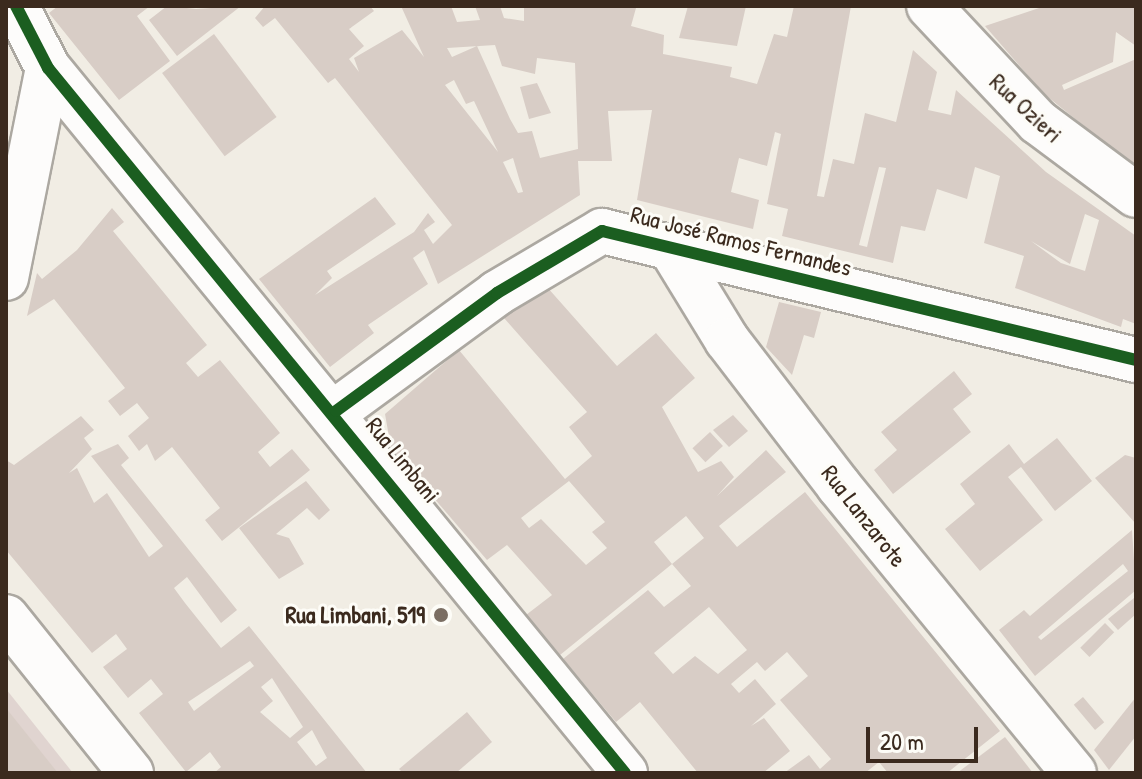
<!DOCTYPE html>
<html>
<head>
<meta charset="utf-8">
<style>
	body { margin:0 }
	#map { position:relative; width:1142px; height:779px; overflow:hidden; background:#f1ede4; font-family:"Patrick Hand",sans-serif }
	div>[style] { position:absolute }
	.industrial>* { inset:0; background:#e0d4d0 }
	.building>* { inset:0; background:#d8cdc6; transform-origin:0 0 }
	.roads { filter:drop-shadow(2px 0 #aca8a1) drop-shadow(-2px 0 #aca8a1) drop-shadow(0 2px #aca8a1) drop-shadow(0 -2px #aca8a1) }
	.street>* { height:44px; margin:-22px; padding:0 22px; transform-origin:22px; border-radius:22px; background:#fdfcfb }
	.cycleway>* { height:12px; margin:-6px; padding:0 6px; transform-origin:6px; border-radius:6px; background:#1b5e20 }
	.dots>* { width:22px; height:22px; translate:-50% -50%; box-sizing:border-box; border:4px solid #fdfcf7; border-radius:50% }
	span { translate:-50% -50%; white-space:nowrap; text-align:center; line-height:1.15; -webkit-text-stroke:6px #fdfcf7; paint-order:stroke }
	.street-label { font-size:24px; color:#3b2a1e }
	.poi-label { font-size:24px; color:#3b2a1e; font-weight:700 }
	.right { translate:-100% -50%; text-align:right }
	.frame { position:absolute; inset:0; border:8px solid #3b2a1e; pointer-events:none }
	.scale { position:absolute; left:866px; top:727px; width:112px; height:36px; box-sizing:border-box; border:4px solid #3b2a1e; border-top:0; padding-left:10px; font-size:24px; line-height:28px; white-space:nowrap; color:#3b2a1e; -webkit-text-stroke:6px #fdfcf7; paint-order:stroke }
</style>
</head>
<body>
<div id="map">
	<div class="industrial">
		<div style="clip-path:polygon(6px 689px,73px 773px,6px 773px)"></div>
	</div>
	<div class="building">
		<div style="clip-path:polygon(58px 6px,150px 6px,137px 16px,170px 61px,119px 100px,49px 13px)"></div>
		<div style="clip-path:polygon(167px 6px,196px 9px,241px 6px,177px 56px,149px 20px)"></div>
		<div style="clip-path:polygon(evenodd,265px 6px,370px 6px,374px 11px,349px 29px,364px 46px,349px 59px,359px 72px,354px 58px,402px 30px,424px 57px,401px 6px,451px 6px,457px 22px,480px 20px,475px 6px,500px 6px,504px 18px,524px 21px,524px 6px,628px 6px,636px 8px,631px 26px,664px 35px,663px 54px,732px 67px,730px 77px,757px 84px,774px 34px,787px 37px,794px 6px,851px 6px,817px 196px,824px 197px,833px 159px,854px 164px,865px 113px,896px 122px,913px 50px,937px 72px,928px 110px,951px 115px,956px 90px,1046px 172px,1136px 236px,1136px 324px,1123px 319px,1121px 327px,1015px 288px,1024px 256px,984px 243px,1000px 176px,975px 167px,967px 199px,937px 189px,925px 231px,901px 226px,893px 263px,782px 236px,788px 209px,767px 204px,781px 134px,775px 132px,767px 166px,739px 158px,731px 192px,759px 200px,753px 229px,637px 200px,652px 110px,608px 111px,612px 161px,578px 161px,580px 195px,438px 284px,424px 250px,413px 258px,428px 284px,368px 325px,374px 333px,330px 367px,259px 279px,375px 197px,396px 224px,327px 271px,332px 278px,315px 295px,414px 232px,428px 213px,435px 222px,424px 230px,433px 244px,452px 225px,335px 78px,328px 83px,275px 18px,263px 27px,255px 18px,265px 6px,495px 45px,502px 66px,535px 74px,537px 58px,575px 63px,578px 149px,540px 158px,532px 131px,518px 133px,510px 119px,477px 46px,452px 57px,447px 48px,495px 45px,265px 6px,454px 80px,466px 104px,474px 101px,498px 152px,445px 85px,454px 80px,265px 6px,513px 158px,523px 192px,518px 193px,503px 162px,513px 158px,265px 6px,879px 167px,886px 168px,867px 247px,859px 245px,879px 167px,265px 6px,1085px 214px,1099px 220px,1085px 271px,1061px 263px,1031px 241px,1070px 264px,1085px 214px)"></div>
		<div style="clip-path:polygon(688px 6px,746px 6px,737px 46px,679px 38px)"></div>
		<div style="clip-path:polygon(1045px 6px,1136px 6px,1136px 46px,1116px 32px,1113px 62px,1062px 85px,1064px 90px,1136px 59px,1136px 168px,1043px 93px,985px 26px)"></div>
		<div style="left:214px;top:34px;width:104px;height:65px;rotate:53deg"></div>
		<div style="clip-path:polygon(537px 83px,551px 113px,529px 119px,520px 87px)"></div>
		<div style="clip-path:polygon(112px 208px,124px 222px,113px 231px,207px 345px,186px 363px,198px 377px,220px 360px,280px 433px,258px 452px,270px 467px,292px 449px,310px 470px,222px 541px,205px 520px,220px 508px,172px 447px,155px 461px,147px 444px,139px 451px,128px 436px,149px 418px,137px 403px,120px 416px,108px 401px,125px 388px,54px 299px,27px 316px,37px 273px,42px 279px,77px 250px)"></div>
		<div style="clip-path:polygon(evenodd,547px 287px,617px 366px,656px 333px,695px 378px,662px 407px,698px 472px,721px 461px,734px 477px,717px 496px,766px 450px,786px 472px,719px 526px,737px 547px,805px 492px,1000px 731px,947px 773px,888px 773px,879px 762px,865px 773px,784px 773px,809px 755px,820px 769px,831px 759px,780px 700px,808px 676px,787px 652px,765px 671px,757px 662px,731px 684px,739px 693px,755px 679px,776px 704px,751px 726px,764px 718px,790px 751px,763px 773px,698px 773px,640px 702px,616px 722px,563px 659px,648px 590px,664px 607px,691px 586px,672px 564px,704px 538px,686px 516px,654px 542px,672px 564px,560px 655px,526px 615px,552px 595px,507px 545px,487px 560px,391px 448px,385px 414px,459px 350px,565px 479px,592px 456px,569px 427px,587px 412px,504px 318px,547px 287px,569px 481px,605px 522px,592px 532px,607px 548px,586px 565px,541px 519px,529px 528px,521px 518px,569px 481px,547px 287px,709px 607px,747px 650px,718px 674px,695px 656px,673px 674px,654px 653px,709px 607px)"></div>
		<div style="clip-path:polygon(779px 302px,821px 312px,814px 338px,804px 335px,792px 375px,766px 347px)"></div>
		<div style="clip-path:polygon(954px 371px,972px 394px,953px 409px,971px 432px,893px 494px,874px 470px,897px 450px,881px 432px)"></div>
		<div style="clip-path:polygon(733px 415px,748px 431px,729px 447px,713px 430px)"></div>
		<div style="clip-path:polygon(evenodd,81px 416px,94px 430px,84px 438px,92px 449px,69px 473px,77px 468px,94px 503px,107px 493px,149px 557px,163px 546px,91px 456px,118px 444px,129px 458px,121px 465px,237px 610px,221px 623px,187px 577px,174px 588px,185px 603px,221px 648px,249px 626px,367px 773px,214px 773px,221px 767px,210px 752px,186px 772px,139px 713px,163px 694px,151px 679px,128px 698px,103px 667px,127px 649px,116px 634px,92px 653px,6px 550px,6px 460px,14px 465px,81px 416px,250px 661px,254px 666px,194px 711px,188px 702px,250px 661px,81px 416px,272px 678px,303px 727px,290px 738px,260px 712px,273px 701px,261px 687px,272px 678px,81px 416px,312px 730px,327px 758px,316px 766px,297px 742px,312px 730px)"></div>
		<div style="left:710px;top:432px;width:19px;height:24px;rotate:47deg"></div>
		<div style="clip-path:polygon(1057px 438px,1092px 481px,1055px 511px,1021px 467px,1008px 477px,1043px 520px,980px 571px,945px 529px,975px 504px,960px 484px,1009px 444px,1024px 464px)"></div>
		<div style="clip-path:polygon(1125px 455px,1136px 458px,1136px 524px,1095px 478px)"></div>
		<div style="clip-path:polygon(306px 481px,330px 510px,319px 520px,307px 508px,276px 534px,289px 538px,304px 564px,279px 579px,239px 528px)"></div>
		<div style="clip-path:polygon(evenodd,1132px 530px,1136px 590px,1035px 676px,999px 630px,1024px 610px,1030px 616px,1132px 530px,1123px 564px,1128px 571px,1041px 640px,1038px 637px,1123px 564px)"></div>
		<div style="clip-path:polygon(1134px 598px,1136px 614px,1118px 630px,1108px 619px)"></div>
		<div style="left:1105px;top:623px;width:13px;height:35px;rotate:45deg"></div>
		<div style="left:1083px;top:697px;width:33px;height:12px;rotate:50deg"></div>
		<div style="clip-path:polygon(1136px 697px,1136px 736px,1109px 770px,1094px 750px)"></div>
		<div style="clip-path:polygon(6px 708px,58px 773px,6px 773px)"></div>
		<div style="clip-path:polygon(467px 712px,492px 742px,456px 773px,403px 773px,399px 769px)"></div>
		<div style="clip-path:polygon(1005px 737px,1033px 773px,957px 773px)"></div>
	</div>
	<div class="roads">
		<div class="street">
			<div style="left:16px;top:6px;width:70px;rotate:62.7deg"></div>
			<div style="left:48px;top:68px;width:911px;rotate:50.7deg"></div>
			<div style="left:929px;top:6px;width:159px;rotate:46.8deg"></div>
			<div style="left:1038px;top:122px;width:122px;rotate:36.7deg"></div>
			<div style="left:670px;top:247px;width:109px;rotate:58.5deg"></div>
			<div style="left:727px;top:340px;width:184px;rotate:52.5deg"></div>
			<div style="left:839px;top:486px;width:371px;rotate:50.7deg"></div>
			<div style="left:6px;top:278px;width:214px;rotate:-78.7deg"></div>
			<div style="left:336px;top:411px;width:200px;rotate:-36.2deg"></div>
			<div style="left:497px;top:293px;width:122px;rotate:-30.6deg"></div>
			<div style="left:602px;top:231px;width:549px;rotate:13.58deg"></div>
			<div style="left:6px;top:617px;width:200px;rotate:51.3deg"></div>
		</div>
	</div>
	<div class="cycleway">
		<div style="left:16px;top:6px;width:70px;rotate:62.7deg"></div>
		<div style="left:48px;top:68px;width:911px;rotate:50.7deg"></div>
		<div style="left:336px;top:411px;width:200px;rotate:-36.2deg"></div>
		<div style="left:497px;top:293px;width:122px;rotate:-30.6deg"></div>
		<div style="left:602px;top:231px;width:549px;rotate:13.58deg"></div>
	</div>
	<div class="dots">
		<div style="left:441px;top:615px;background:#7b6e63"></div>
	</div>
	<div class="street-label">
		<span style="left:1026px;top:108px;rotate:43deg">Rua Ozieri</span>
		<span style="left:741px;top:241px;rotate:14deg">Rua José Ramos Fernandes</span>
		<span style="left:403px;top:460px;rotate:51deg">Rua Limbani</span>
		<span style="left:864px;top:516px;rotate:52deg">Rua Lanzarote</span>
	</div>
	<div class="poi-label">
		<span class="right" style="left:425px;top:615px">Rua Limbani, 519</span>
	</div>
	<div class="frame"></div>
	<div class="scale">20 m</div>
</div>
</body>
</html>
